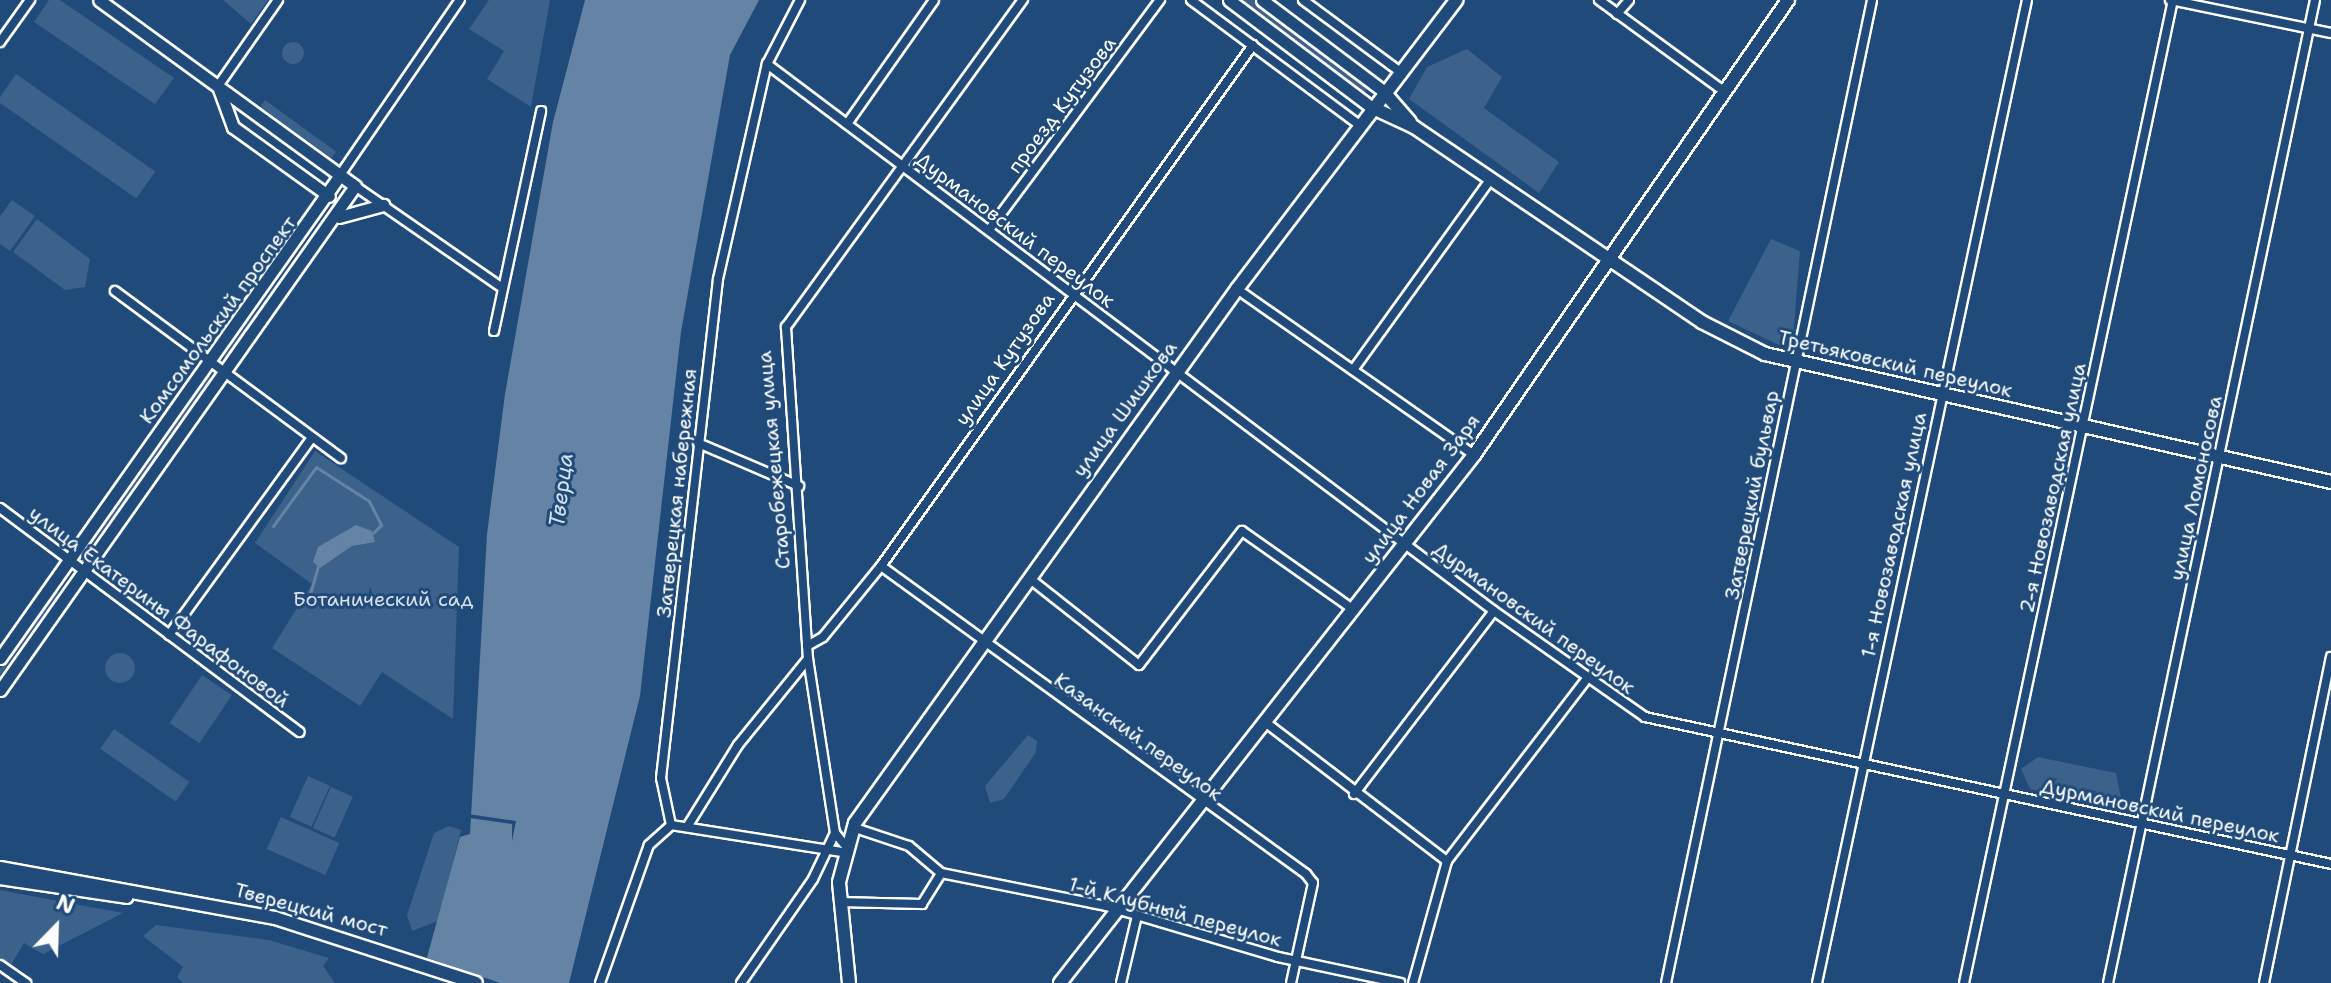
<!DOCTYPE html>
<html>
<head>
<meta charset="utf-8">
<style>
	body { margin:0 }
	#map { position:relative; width:2331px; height:983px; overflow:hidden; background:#1f4a7a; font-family:"Shantell Sans",sans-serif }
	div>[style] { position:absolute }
	.green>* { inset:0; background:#3c618b; transform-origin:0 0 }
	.round { border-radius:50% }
	.water>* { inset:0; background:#6583a4 }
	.pier>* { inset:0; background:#1f4a7a }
	.stream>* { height:3px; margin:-1.5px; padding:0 1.5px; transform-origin:1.5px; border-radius:1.5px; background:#6583a4 }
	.roads { filter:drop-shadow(2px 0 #fff) drop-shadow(-2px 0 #fff) drop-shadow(0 2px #fff) drop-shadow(0 -2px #fff) }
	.street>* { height:8px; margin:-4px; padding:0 4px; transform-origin:4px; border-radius:4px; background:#1f4a7a }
	.secondary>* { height:11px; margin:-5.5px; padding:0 5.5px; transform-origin:5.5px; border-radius:5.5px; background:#1f4a7a }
	.primary>* { height:12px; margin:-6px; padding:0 6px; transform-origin:6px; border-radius:6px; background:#1f4a7a }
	span { translate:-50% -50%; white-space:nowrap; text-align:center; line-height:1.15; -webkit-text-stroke:6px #1f4a7a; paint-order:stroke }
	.street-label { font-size:20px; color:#fff }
	.park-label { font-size:20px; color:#d8dfe8 }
	.water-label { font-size:22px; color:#d8e0e8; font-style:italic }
	.north { position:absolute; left:16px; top:887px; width:80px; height:80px; -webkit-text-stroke:6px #1f4a7a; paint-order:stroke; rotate:23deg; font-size:22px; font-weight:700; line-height:32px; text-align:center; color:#fff }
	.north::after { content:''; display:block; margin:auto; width:28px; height:36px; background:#fff; clip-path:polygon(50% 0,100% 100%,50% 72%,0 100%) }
</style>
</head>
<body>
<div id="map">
	<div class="green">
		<div style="clip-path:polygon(49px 0,60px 0,174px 78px,155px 104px,34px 22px)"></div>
		<div style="clip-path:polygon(223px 0,268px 0,251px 24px)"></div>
		<div style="clip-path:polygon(489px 0,550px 0,531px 107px,487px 79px,504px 51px,469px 29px)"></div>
		<div style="clip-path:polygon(1238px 0,1254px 0,1369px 87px,1362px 95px)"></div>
		<div class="round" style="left:282px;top:42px;width:22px;height:22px"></div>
		<div style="clip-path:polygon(1467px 49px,1502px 77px,1484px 108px,1559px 162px,1539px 193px,1409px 99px,1427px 67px)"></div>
		<div style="left:16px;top:74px;width:170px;height:33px;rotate:35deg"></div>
		<div style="left:265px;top:100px;width:88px;height:8px;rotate:36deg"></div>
		<div style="clip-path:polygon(12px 200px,35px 216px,10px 251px,0 244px,0 216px)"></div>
		<div style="clip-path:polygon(37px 219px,90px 259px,85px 287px,65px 290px,13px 252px)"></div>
		<div style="clip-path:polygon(316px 229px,319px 231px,228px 359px,224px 356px)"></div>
		<div style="clip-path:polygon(1771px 239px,1800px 251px,1792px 351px,1728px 321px)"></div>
		<div style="clip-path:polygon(209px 376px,214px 379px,82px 558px)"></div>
		<div style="clip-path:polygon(315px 451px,459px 547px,453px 719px,382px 672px,360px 706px,272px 648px,312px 584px,255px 543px)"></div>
		<div style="clip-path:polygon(57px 591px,59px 593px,0 675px,0 669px)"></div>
		<div class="round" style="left:105px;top:653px;width:30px;height:30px"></div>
		<div style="left:202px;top:675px;width:36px;height:58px;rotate:34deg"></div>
		<div style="left:114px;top:729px;width:92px;height:24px;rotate:35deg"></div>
		<div style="clip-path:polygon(1028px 735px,1037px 741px,1036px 752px,1004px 799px,990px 803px,985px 786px)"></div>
		<div style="clip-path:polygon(2038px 757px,2116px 773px,2121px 798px,2111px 805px,2030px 789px,2021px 769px)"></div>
		<div style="left:308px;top:776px;width:24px;height:45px;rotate:24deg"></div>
		<div style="left:331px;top:787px;width:24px;height:45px;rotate:24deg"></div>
		<div style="left:281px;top:817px;width:64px;height:35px;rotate:24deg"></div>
		<div style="clip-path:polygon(449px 826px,461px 830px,438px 921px,412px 931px,407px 915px,434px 833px)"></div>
		<div style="clip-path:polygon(0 890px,123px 913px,43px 954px,24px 943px,11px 965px,0 957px)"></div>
		<div style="clip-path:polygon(156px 925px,269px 940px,329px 958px,323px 966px,335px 983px,183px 983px,177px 977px,183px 967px,143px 936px)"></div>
	</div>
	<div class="water">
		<div style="clip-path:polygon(585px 0,759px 0,730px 55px,681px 332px,640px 696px,569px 983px,420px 983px,460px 837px,470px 834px,487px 534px,505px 394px,553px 122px)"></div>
		<div style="clip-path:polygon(356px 525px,372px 531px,375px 542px,352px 546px,320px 568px,313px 562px,318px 547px)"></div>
	</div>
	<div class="pier">
		<div style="clip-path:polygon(468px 814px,516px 821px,512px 841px,512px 824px,470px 818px,467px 830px)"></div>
		<div style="clip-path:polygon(425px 957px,500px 983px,420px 983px)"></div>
	</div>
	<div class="stream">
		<div style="left:273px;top:526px;width:73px;rotate:-53.9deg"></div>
		<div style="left:316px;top:467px;width:63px;rotate:32.7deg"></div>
		<div style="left:369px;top:501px;width:27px;rotate:63deg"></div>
		<div style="left:381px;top:525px;width:11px;rotate:135deg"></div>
		<div style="left:308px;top:601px;width:36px;rotate:-74deg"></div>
	</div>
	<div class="roads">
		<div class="street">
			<div style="left:1191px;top:0;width:208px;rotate:36.6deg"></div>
			<div style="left:1303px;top:0;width:119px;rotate:36.5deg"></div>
			<div style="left:1599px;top:0;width:156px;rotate:36.1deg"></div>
			<div style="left:2170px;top:0;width:164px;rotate:11.6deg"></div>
			<div style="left:1617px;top:14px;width:18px;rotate:-49deg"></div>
			<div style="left:0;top:42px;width:52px;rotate:-54.5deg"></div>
			<div style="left:767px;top:64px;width:910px;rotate:36.96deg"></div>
			<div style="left:1494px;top:611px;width:184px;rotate:35.1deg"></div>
			<div style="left:1645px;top:717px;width:702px;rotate:12.09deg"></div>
			<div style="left:218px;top:86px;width:105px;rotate:-55.1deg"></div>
			<div style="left:847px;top:124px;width:151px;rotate:-54.9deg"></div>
			<div style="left:340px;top:175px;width:212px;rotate:-55.6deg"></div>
			<div style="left:355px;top:186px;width:178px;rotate:34.7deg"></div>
			<div style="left:989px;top:230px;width:287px;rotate:-53.4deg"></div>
			<div style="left:1237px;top:289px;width:289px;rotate:35deg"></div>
			<div style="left:115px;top:291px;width:281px;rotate:36.5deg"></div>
			<div style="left:494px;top:331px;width:225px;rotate:-77.9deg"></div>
			<div style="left:1353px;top:370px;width:234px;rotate:-54.2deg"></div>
			<div style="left:698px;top:443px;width:110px;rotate:23.1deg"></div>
			<div style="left:0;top:508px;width:374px;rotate:36.8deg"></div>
			<div style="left:881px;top:566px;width:525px;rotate:35.93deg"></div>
			<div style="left:1306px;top:874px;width:11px;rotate:52deg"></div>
			<div style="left:1313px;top:883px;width:102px;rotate:102.4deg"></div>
			<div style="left:1029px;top:578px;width:140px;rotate:38.3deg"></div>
			<div style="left:1139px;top:665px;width:169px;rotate:-52.5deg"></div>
			<div style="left:1242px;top:531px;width:137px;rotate:35.2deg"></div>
			<div style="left:169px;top:635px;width:241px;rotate:-54.1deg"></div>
			<div style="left:807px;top:646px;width:18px;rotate:-29deg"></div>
			<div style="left:823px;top:637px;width:92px;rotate:-50.8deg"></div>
			<div style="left:881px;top:566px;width:640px;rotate:-54.47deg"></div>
			<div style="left:1265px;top:722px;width:229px;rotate:37.4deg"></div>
			<div style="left:1354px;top:794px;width:230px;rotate:-52.6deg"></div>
			<div style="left:671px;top:825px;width:48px;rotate:-102deg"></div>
			<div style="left:661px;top:778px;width:502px;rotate:-83.48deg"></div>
			<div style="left:718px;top:279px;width:221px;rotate:-77.2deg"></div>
			<div style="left:767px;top:64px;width:72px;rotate:-62.7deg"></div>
			<div style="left:671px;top:825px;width:173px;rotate:9deg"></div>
			<div style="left:687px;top:827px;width:97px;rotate:-58.1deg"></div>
			<div style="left:738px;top:745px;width:111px;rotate:-50.9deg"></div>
			<div style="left:852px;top:827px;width:60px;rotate:18.4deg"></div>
			<div style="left:909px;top:846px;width:42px;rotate:40.2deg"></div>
			<div style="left:941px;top:873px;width:168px;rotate:11.3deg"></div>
			<div style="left:1106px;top:906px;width:179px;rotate:16.5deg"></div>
			<div style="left:1278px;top:957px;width:125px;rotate:12deg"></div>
			<div style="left:844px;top:844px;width:14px;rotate:-129deg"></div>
			<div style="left:835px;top:833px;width:176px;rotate:-98.8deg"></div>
			<div style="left:808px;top:659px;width:333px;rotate:-93.8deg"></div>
			<div style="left:786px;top:327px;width:404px;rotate:-54.1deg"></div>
			<div style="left:839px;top:902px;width:83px;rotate:1.4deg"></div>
			<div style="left:922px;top:904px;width:36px;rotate:-58deg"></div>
			<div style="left:0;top:965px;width:32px;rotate:35deg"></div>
			<div style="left:600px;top:983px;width:146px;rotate:-70.5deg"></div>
			<div style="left:649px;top:845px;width:30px;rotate:-42deg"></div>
			<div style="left:741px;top:983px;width:126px;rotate:-55.3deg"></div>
			<div style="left:813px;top:879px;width:51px;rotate:-64.4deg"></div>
			<div style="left:1121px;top:983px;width:69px;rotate:-76.6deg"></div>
			<div style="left:1413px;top:983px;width:127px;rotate:-74.4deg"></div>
			<div style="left:1447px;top:861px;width:228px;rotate:-52.5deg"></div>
			<div style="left:1666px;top:983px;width:1004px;rotate:-78.16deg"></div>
			<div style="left:1817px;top:983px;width:1005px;rotate:-77.94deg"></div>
			<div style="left:1964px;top:983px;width:1005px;rotate:-78deg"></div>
			<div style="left:2108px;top:983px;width:1005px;rotate:-78.11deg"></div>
			<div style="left:2264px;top:983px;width:333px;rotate:-78.4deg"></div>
		</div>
		<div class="secondary">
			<div style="left:1229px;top:0;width:178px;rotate:37deg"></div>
			<div style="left:1262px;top:0;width:151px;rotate:36.9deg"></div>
			<div style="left:218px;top:86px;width:44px;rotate:69.9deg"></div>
			<div style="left:233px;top:127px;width:118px;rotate:35.7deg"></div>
			<div style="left:339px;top:217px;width:46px;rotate:-15.3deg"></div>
			<div style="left:0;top:658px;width:591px;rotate:-54.86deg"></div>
			<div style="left:0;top:690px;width:616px;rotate:-54.84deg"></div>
			<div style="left:355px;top:186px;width:316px;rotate:-144deg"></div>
		</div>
		<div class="primary">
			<div style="left:1383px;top:91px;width:41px;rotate:48.9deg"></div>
			<div style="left:1371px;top:107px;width:47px;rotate:24.9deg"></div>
			<div style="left:1414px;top:127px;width:348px;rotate:34.1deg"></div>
			<div style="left:1702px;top:322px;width:71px;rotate:26.9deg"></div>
			<div style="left:1765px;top:354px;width:580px;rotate:12.74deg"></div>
			<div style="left:0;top:868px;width:280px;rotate:10.3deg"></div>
			<div style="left:275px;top:918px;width:211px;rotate:17.9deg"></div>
			<div style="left:0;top:878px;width:128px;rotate:8.5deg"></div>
			<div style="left:849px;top:983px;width:101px;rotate:-95.7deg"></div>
			<div style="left:839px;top:882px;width:61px;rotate:-74.8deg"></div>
			<div style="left:855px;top:823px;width:657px;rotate:-54.42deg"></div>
			<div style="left:1237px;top:289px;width:363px;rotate:-52.8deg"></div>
			<div style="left:1060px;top:983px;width:671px;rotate:-51.9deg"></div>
			<div style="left:1474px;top:455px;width:553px;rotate:-55.39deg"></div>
		</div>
	</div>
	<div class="street-label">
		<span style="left:1062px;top:105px;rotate:-53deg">проезд Кутузова</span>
		<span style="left:1015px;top:230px;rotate:37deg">Дурмановский переулок</span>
		<span style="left:218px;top:320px;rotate:-54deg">Комсомольский проспект</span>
		<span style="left:1005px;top:359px;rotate:-55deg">улица Кутузова</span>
		<span style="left:1895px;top:364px;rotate:13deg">Третьяковский переулок</span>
		<span style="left:1125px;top:409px;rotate:-54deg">улица Шишкова</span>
		<span style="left:774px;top:460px;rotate:-95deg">Старобежецкая улица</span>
		<span style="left:2053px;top:488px;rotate:-78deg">2-я Новозаводская улица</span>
		<span style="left:2196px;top:488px;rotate:-78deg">улица Ломоносова</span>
		<span style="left:1421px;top:489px;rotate:-53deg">улица Новая Заря</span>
		<span style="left:677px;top:493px;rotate:-84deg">Затверецкая набережная</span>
		<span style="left:1752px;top:495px;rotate:-79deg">Затверецкий бульвар</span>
		<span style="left:1894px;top:535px;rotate:-78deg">1-я Новозаводская улица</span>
		<span style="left:159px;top:607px;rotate:37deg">улица Екатерины Фарафоновой</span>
		<span style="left:1534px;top:618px;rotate:36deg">Дурмановский переулок</span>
		<span style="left:1138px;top:737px;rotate:36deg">Казанский переулок</span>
		<span style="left:2160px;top:811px;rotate:12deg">Дурмановский переулок</span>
		<span style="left:311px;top:910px;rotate:15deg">Тверецкий мост</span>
		<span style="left:1175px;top:912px;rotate:15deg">1-й Клубный переулок</span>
	</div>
	<div class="park-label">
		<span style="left:383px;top:599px">Ботанический сад</span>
	</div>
	<div class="water-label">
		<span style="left:561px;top:490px;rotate:-83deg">Тверца</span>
	</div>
	<div class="north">N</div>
</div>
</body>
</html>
